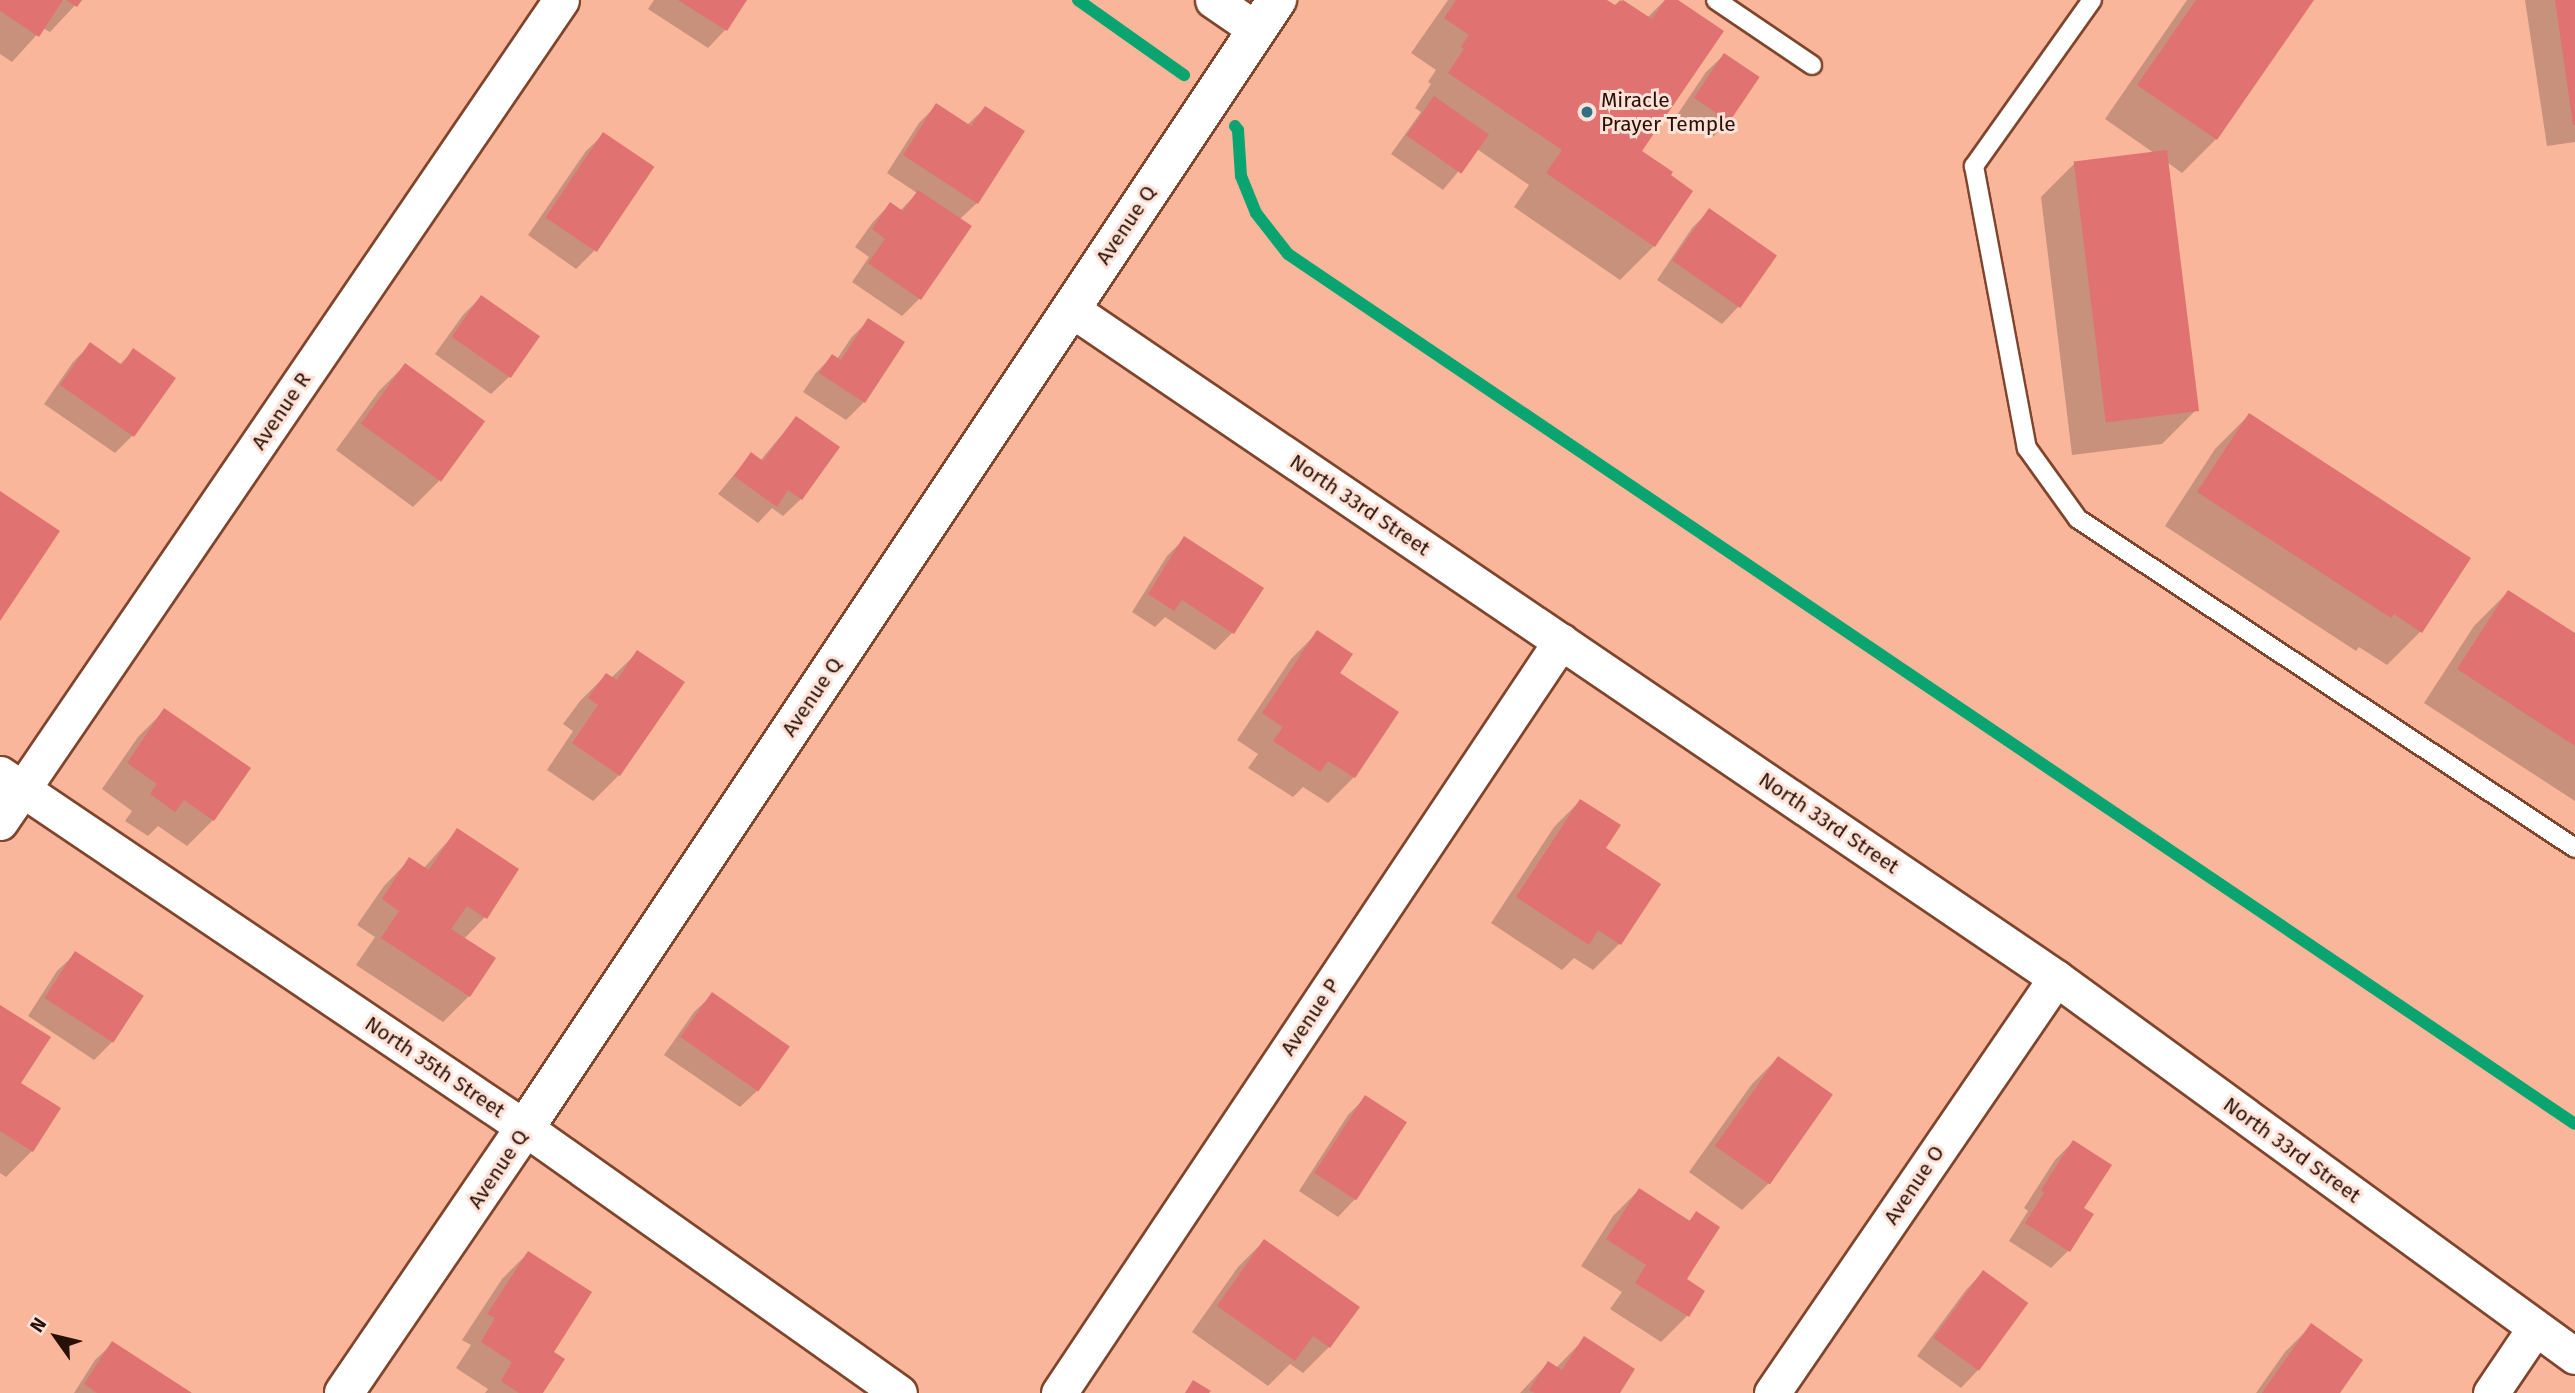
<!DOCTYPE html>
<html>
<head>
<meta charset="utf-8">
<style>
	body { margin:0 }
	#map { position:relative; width:2575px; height:1393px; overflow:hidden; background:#fab69b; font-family:"Fira Sans",sans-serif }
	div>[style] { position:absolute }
	.shadow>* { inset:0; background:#0003 }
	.stream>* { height:12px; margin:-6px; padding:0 6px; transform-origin:6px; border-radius:6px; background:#0aa470 }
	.building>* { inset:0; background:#e07271; transform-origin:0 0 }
	.roads { filter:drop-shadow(2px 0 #7f452d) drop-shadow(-2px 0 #7f452d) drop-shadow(0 2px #7f452d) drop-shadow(0 -2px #7f452d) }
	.service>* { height:18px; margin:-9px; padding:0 9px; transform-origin:9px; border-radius:9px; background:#fff }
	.minor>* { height:35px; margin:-17.5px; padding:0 17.5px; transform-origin:17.5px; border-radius:17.5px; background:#fff }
	.tertiary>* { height:38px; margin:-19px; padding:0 19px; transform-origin:19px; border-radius:19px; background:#fff }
	.dots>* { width:19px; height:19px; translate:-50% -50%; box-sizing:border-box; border:4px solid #ffe2d7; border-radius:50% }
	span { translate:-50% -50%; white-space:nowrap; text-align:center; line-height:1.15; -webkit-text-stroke:6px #ffe2d7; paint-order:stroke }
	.poi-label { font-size:21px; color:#291007 }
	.left { translate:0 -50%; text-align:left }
	.street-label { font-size:21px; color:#291007 }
	.north { position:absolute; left:21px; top:1302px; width:70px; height:70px; -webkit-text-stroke:5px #ffe2d7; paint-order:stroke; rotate:304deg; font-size:19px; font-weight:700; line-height:28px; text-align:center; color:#291007 }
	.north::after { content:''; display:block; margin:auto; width:24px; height:32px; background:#291007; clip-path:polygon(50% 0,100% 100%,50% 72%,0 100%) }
</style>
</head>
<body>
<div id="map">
	<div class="shadow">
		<div style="clip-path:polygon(0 0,80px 0,50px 32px,43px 28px,12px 62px,0 54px)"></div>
		<div style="clip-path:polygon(654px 0,745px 0,725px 30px,708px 48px,648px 9px)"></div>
		<div style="clip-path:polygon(1448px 0,1604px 0,1614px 6px,1620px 0,1647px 18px,1665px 0,1675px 0,1640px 152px,1654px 246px,1620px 280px,1514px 207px,1529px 185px,1477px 149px,1443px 190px,1391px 154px,1421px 112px,1415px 108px,1431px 84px,1428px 82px,1436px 70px,1411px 53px)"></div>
		<div style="clip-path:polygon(2187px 0,2312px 0,2216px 139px,2182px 173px,2167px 162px,2196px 410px,2162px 444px,2072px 455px,2041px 197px,2075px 163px,2154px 153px,2105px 119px)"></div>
		<div style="clip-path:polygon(2525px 0,2575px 0,2575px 142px,2547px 146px)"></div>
		<div style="clip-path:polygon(1724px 55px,1729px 121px,1712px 138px,1677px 115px,1706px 72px)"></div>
		<div style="clip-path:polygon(937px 105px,967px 125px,985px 108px,977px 203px,959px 220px,920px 298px,902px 316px,852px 282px,869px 257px,855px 247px,873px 222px,890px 204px,900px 211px,917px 193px,887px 173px,919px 123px)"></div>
		<div style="clip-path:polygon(604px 134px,652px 167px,594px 251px,576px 269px,528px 235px,586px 151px)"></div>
		<div style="clip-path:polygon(1709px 211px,1739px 306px,1722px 324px,1657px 280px,1692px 228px)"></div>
		<div style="clip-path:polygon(481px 297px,509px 377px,491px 394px,435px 354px,463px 315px)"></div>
		<div style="clip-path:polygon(869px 320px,902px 343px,864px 402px,846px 420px,803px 392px,815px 374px,832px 356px,837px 359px,851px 338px)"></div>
		<div style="clip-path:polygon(90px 345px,119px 365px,133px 351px,133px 435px,115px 453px,44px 404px,73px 362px)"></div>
		<div style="clip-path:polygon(405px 365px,439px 481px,413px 507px,336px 450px,379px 391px)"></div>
		<div style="clip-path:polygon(2249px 415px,2421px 631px,2387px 665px,2359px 647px,2356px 651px,2165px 526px,2215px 449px)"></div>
		<div style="clip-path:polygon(796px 418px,801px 499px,783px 516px,772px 508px,758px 523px,718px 494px,751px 454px,760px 461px)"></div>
		<div style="clip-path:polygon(1185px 538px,1233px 632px,1215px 650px,1165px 617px,1155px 627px,1132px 612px,1167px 556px)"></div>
		<div style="clip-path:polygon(2508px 592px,2575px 635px,2575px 801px,2424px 703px,2474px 626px)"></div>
		<div style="clip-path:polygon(1317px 633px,1338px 674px,1354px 777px,1328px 803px,1303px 787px,1293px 797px,1248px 768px,1258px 754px,1237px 740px,1291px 659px)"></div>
		<div style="clip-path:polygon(638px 652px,619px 775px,593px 801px,547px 770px,573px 731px,563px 724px,580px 701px,606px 675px,611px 678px)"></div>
		<div style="clip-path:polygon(164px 711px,213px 820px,187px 846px,158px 826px,148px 836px,125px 821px,132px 811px,102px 789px,138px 737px)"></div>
		<div style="clip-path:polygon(1580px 801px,1604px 849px,1659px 885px,1619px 944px,1593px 970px,1574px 958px,1562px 970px,1491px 923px,1554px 827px)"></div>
		<div style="clip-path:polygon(457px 831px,485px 917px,464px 939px,469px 996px,443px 1022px,356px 965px,375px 937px,357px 925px,384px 886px,410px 859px,423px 869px)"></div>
		<div style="clip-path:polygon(75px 954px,112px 1042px,94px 1060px,28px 1016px,57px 971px)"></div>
		<div style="clip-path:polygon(712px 995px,758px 1090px,740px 1107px,664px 1055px,694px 1012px)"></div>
		<div style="clip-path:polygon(0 1007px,32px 1151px,6px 1177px,0 1173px)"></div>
		<div style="clip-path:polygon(1778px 1058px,1768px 1184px,1742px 1210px,1689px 1172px,1752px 1084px)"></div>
		<div style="clip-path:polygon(1366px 1097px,1405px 1123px,1355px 1199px,1338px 1217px,1299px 1191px,1348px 1115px)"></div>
		<div style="clip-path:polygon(2073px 1142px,2082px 1209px,2068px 1251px,2051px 1268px,2009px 1241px,2028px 1211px,2024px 1208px,2055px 1160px)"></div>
		<div style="clip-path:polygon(1639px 1190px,1688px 1222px,1696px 1213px,1684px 1279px,1687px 1316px,1661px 1342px,1610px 1309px,1622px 1292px,1581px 1266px,1613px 1216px)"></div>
		<div style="clip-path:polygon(1264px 1241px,1329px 1347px,1303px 1373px,1290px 1364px,1268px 1386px,1192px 1332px,1238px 1267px)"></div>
		<div style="clip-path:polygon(528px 1253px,551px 1353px,541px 1393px,485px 1393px,488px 1389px,456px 1368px,471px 1345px,462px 1340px,502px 1279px)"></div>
		<div style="clip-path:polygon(1983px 1272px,2026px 1303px,1978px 1370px,1961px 1388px,1917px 1356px,1966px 1290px)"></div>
		<div style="clip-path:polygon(2311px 1326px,2338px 1393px,2256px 1393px,2285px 1352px)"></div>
		<div style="clip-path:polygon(1585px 1338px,1618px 1393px,1520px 1393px,1548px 1363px,1556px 1368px)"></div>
		<div style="clip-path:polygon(113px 1343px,189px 1393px,74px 1393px,95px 1360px)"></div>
	</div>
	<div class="stream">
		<div style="left:1078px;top:0;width:130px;rotate:35.3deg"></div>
		<div style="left:1235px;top:126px;width:5px;rotate:53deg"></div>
		<div style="left:1238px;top:130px;width:46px;rotate:86.3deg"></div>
		<div style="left:1241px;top:176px;width:40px;rotate:68deg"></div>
		<div style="left:1256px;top:213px;width:52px;rotate:52deg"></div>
		<div style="left:1288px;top:254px;width:1553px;rotate:34.06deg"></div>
	</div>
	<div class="building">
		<div style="clip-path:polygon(0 0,63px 0,39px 37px,0 11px)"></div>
		<div style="clip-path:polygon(66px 0,82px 0,77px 7px)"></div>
		<div style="clip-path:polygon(678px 0,747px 0,727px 31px)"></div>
		<div style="clip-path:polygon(1456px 0,1607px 0,1615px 5px,1623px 0,1652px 19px,1665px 0,1678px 0,1724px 31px,1642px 151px,1673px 172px,1671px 175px,1693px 191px,1655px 247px,1546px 173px,1562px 150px,1448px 73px,1464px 49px,1461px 47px,1469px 35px,1444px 18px)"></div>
		<div style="clip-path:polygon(2196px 0,2314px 0,2217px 140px,2137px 85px)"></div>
		<div style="clip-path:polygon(2555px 0,2575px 0,2575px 125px,2573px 125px)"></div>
		<div style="left:1724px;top:53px;width:43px;height:54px;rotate:34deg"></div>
		<div style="left:1434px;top:96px;width:67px;height:48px;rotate:35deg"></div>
		<div style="clip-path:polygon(936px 103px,971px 126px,985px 106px,1025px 131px,978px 204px,903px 155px)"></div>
		<div style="left:603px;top:132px;width:62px;height:103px;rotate:34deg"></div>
		<div style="left:2167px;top:150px;width:263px;height:94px;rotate:83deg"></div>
		<div style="clip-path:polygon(918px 190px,972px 226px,921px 300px,868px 263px,885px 239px,872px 229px,890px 202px,903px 211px)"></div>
		<div style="left:1709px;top:208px;width:83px;height:64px;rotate:35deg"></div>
		<div style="left:481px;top:295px;width:72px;height:51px;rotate:35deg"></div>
		<div style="clip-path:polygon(868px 318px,905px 342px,865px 403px,819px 373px,832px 354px,841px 360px)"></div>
		<div style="clip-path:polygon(90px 342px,122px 365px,133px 348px,176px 378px,134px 437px,60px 385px)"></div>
		<div style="left:405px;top:363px;width:99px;height:75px;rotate:36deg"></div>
		<div style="clip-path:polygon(2249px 413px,2471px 558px,2422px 633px,2394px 614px,2391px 618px,2197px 492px)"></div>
		<div style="clip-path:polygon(796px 416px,840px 447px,802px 500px,788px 490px,777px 507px,734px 476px,751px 452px,763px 461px)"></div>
		<div style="clip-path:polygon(0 491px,60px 531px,0 621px)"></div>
		<div style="clip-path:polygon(1184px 536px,1264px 588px,1234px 634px,1182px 600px,1174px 611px,1148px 594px)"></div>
		<div style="clip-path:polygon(2508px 590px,2575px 633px,2575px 746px,2457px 669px)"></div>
		<div style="clip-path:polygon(1317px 630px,1353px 654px,1340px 673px,1399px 712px,1355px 778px,1328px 761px,1320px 772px,1273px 741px,1283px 727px,1262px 713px)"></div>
		<div style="clip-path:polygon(637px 650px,685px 682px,620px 776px,572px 743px,598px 705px,588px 698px,606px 673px,617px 680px)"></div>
		<div style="clip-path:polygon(164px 708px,251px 768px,214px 821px,184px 800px,175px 812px,150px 794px,157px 784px,127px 763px)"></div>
		<div style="clip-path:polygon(1580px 799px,1621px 825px,1606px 848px,1661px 884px,1621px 945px,1598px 930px,1589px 945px,1516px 897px)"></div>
		<div style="clip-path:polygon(457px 828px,519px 869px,487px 919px,467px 906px,451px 929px,496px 958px,470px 997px,381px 938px,399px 911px,382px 899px,409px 857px,429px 870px)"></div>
		<div style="left:75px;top:951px;width:82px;height:56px;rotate:33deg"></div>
		<div style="left:712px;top:992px;width:95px;height:55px;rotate:35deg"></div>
		<div style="clip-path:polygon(0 1005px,51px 1037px,21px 1083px,61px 1108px,33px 1152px,0 1131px)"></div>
		<div style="left:1778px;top:1056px;width:67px;height:110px;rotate:35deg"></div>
		<div style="left:1365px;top:1095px;width:50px;height:93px;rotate:33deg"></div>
		<div style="clip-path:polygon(2073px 1140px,2112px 1165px,2084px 1208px,2094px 1214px,2070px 1252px,2025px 1223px,2044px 1193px,2041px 1190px)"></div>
		<div style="clip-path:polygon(1639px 1188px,1690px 1221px,1696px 1211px,1720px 1227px,1687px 1279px,1705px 1291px,1689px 1317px,1635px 1283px,1646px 1265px,1606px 1239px)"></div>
		<div style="clip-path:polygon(1264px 1239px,1360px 1307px,1330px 1348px,1313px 1336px,1295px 1361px,1217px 1306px)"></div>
		<div style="clip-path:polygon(528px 1251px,592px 1292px,554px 1352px,565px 1359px,543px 1393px,519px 1393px,501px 1381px,512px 1362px,481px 1342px,495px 1318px,487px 1314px)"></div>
		<div style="left:1983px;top:1270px;width:56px;height:84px;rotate:36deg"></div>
		<div style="clip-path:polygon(2311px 1323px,2363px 1360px,2340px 1393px,2262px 1393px)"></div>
		<div style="clip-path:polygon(1584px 1336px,1635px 1369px,1620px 1393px,1535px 1393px,1529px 1390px,1548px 1361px,1562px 1370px)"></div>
		<div style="clip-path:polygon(112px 1341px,192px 1393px,97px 1393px,84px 1384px)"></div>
		<div style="clip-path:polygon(1193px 1380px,1211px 1391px,1209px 1393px,1185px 1393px)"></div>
	</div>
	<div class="roads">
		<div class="service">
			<div style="left:1716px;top:0;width:116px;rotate:34.1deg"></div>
			<div style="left:2092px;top:0;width:204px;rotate:125.4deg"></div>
			<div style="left:1974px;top:166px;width:287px;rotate:79.4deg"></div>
			<div style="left:2027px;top:448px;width:87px;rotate:54.3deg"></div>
			<div style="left:2078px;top:519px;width:596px;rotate:33.5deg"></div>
		</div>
		<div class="minor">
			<div style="left:1213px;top:0;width:53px;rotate:34.3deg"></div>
			<div style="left:1071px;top:309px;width:1191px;rotate:34.18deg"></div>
			<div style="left:2056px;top:978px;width:642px;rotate:36.07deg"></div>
			<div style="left:0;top:774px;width:633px;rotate:33.99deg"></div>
			<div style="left:525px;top:1128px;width:458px;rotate:35.3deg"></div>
			<div style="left:0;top:822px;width:995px;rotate:-55.69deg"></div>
			<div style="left:1059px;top:1393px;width:904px;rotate:-56.27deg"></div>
			<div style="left:1772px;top:1393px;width:503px;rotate:-55.61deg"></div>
			<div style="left:2491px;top:1393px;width:78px;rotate:-55.9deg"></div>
		</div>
		<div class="tertiary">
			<div style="left:344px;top:1393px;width:321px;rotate:-55.7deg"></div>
			<div style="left:525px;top:1128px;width:1356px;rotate:-56.31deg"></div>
		</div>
	</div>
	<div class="dots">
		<div style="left:1587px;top:112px;background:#2f6e83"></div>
	</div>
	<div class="poi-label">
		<span class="left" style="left:1601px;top:112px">Miracle<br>Prayer Temple</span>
	</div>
	<div class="street-label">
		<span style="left:1126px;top:225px;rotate:-56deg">Avenue Q</span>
		<span style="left:281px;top:411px;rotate:-56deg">Avenue R</span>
		<span style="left:1360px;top:505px;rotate:34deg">North 33rd Street</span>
		<span style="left:812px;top:697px;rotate:-56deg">Avenue Q</span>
		<span style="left:1829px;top:823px;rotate:34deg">North 33rd Street</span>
		<span style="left:1310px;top:1017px;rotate:-56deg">Avenue P</span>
		<span style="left:435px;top:1067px;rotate:34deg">North 35th Street</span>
		<span style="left:2292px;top:1150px;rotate:36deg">North 33rd Street</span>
		<span style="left:498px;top:1169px;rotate:-56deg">Avenue Q</span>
		<span style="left:1914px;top:1185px;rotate:-56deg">Avenue O</span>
	</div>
	<div class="north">N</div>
</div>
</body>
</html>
